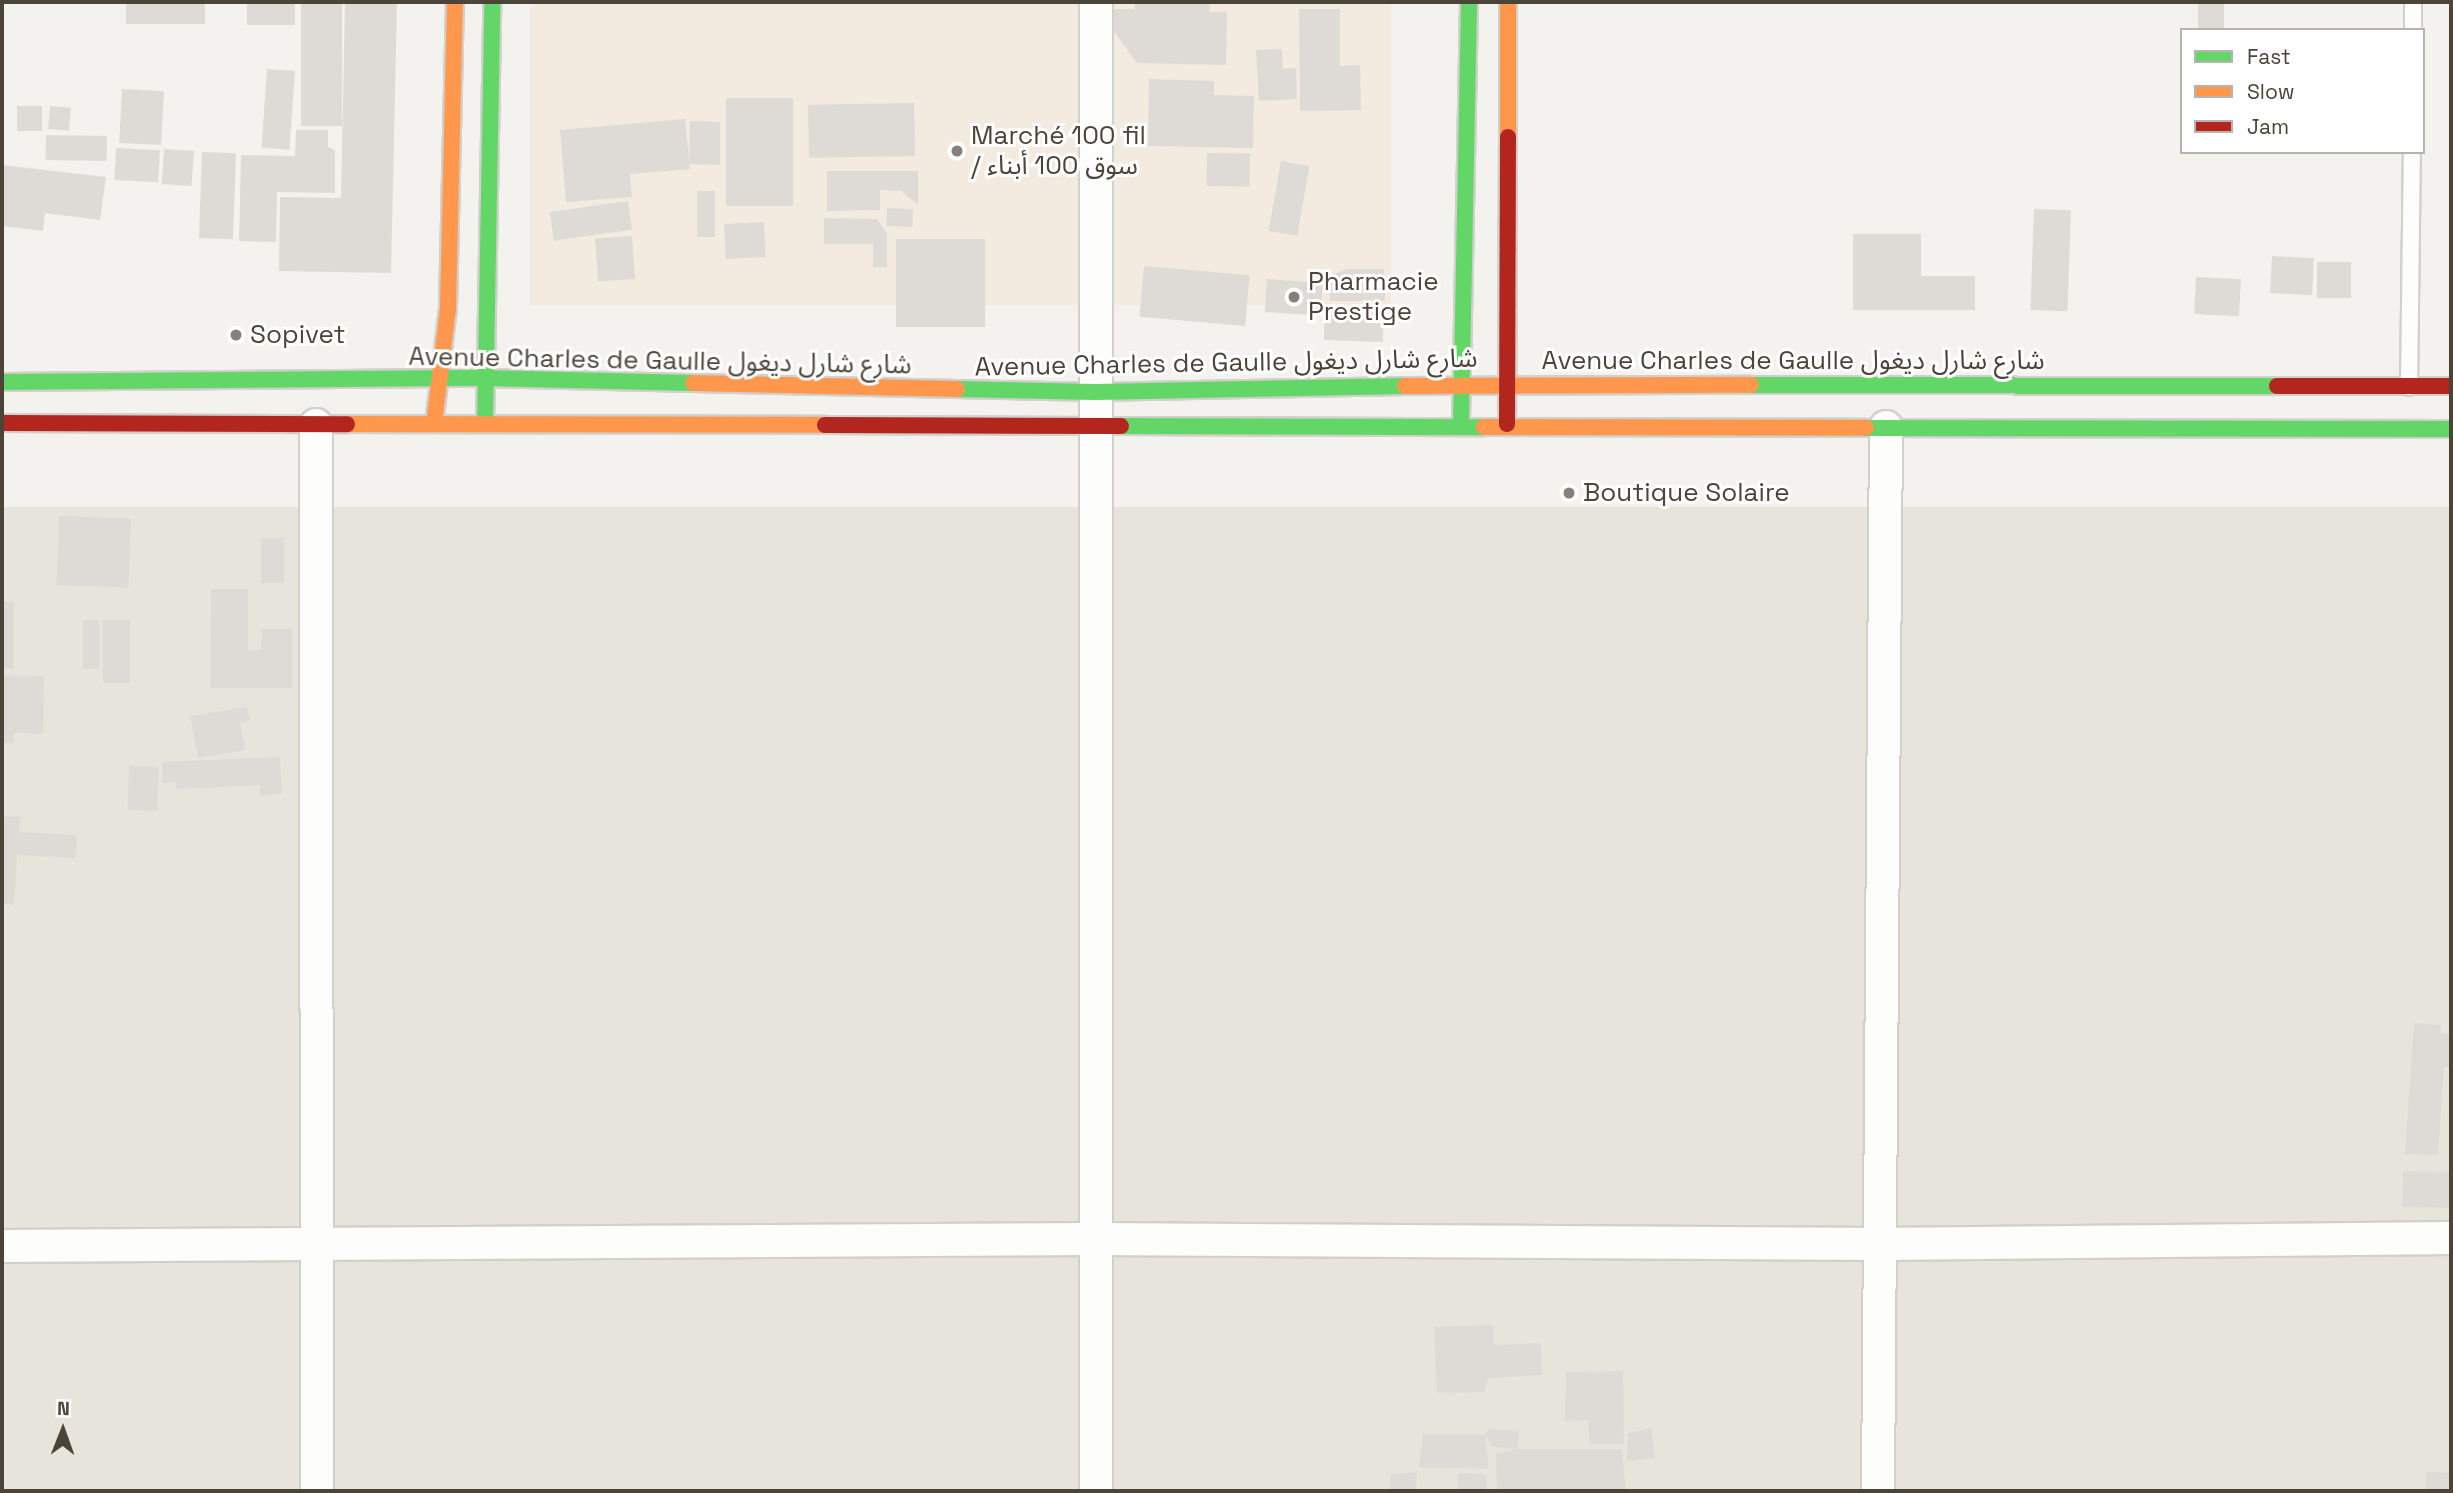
<!DOCTYPE html>
<html>
<head>
<meta charset="utf-8">
<style>
	body { margin:0 }
	#map { position:relative; width:2453px; height:1493px; overflow:hidden; background:#f4f2ee; font-family:"Space Grotesk","Noto Sans Arabic",sans-serif }
	div>[style] { position:absolute }
	.residential>* { inset:0; background:#e7e4dc; transform-origin:0 0 }
	.commercial>* { inset:0; background:#f3ebdf; transform-origin:0 0 }
	.building>* { inset:0; background:#dedbd6; transform-origin:0 0 }
	.roads { filter:drop-shadow(2px 0 #d2d0cb) drop-shadow(-2px 0 #d2d0cb) drop-shadow(0 2px #d2d0cb) drop-shadow(0 -2px #d2d0cb) }
	.lane>* { height:16px; margin:-8px; padding:0 8px; transform-origin:8px; border-radius:8px; background:#fdfdfc }
	.street>* { height:32px; margin:-16px; padding:0 16px; transform-origin:16px; border-radius:16px; background:#fdfdfc }
	.fast>* { height:16px; margin:-8px; padding:0 8px; transform-origin:8px; border-radius:8px; background:#63d668 }
	.slow>* { height:16px; margin:-8px; padding:0 8px; transform-origin:8px; border-radius:8px; background:#ff974d }
	.jam>* { height:16px; margin:-8px; padding:0 8px; transform-origin:8px; border-radius:8px; background:#b3261e }
	.dots>* { width:19px; height:19px; translate:-50% -50%; box-sizing:border-box; border:4px solid #fff; border-radius:50% }
	span { translate:-50% -50%; white-space:nowrap; text-align:center; line-height:1.15; -webkit-text-stroke:6px #fff; paint-order:stroke }
	.poi-label { font-size:26px; color:#4b4439 }
	.left { translate:0 -50%; text-align:left }
	.street-label { font-size:26px; color:#4b4439 }
	.frame { position:absolute; inset:0; border:4px solid #4b4439; pointer-events:none }
	.legend { position:absolute; left:2180px; top:28px; width:245px; height:126px; box-sizing:border-box; background:#fff; border:2px solid #b7b4b0; margin:0; padding:9px 12px; list-style:none; font-size:21px; color:#4b4439 }
	.legend li { display:flex; align-items:center; gap:14px; height:35px }
	.legend b { width:35px; border:2px solid #b7b4b0 }
	.north { position:absolute; left:28px; top:1395px; width:70px; height:70px; -webkit-text-stroke:5px #fff; paint-order:stroke; rotate:1deg; font-size:19px; font-weight:700; line-height:28px; text-align:center; color:#4b4439 }
	.north::after { content:''; display:block; margin:auto; width:24px; height:32px; background:#4b4439; clip-path:polygon(50% 0,100% 100%,50% 72%,0 100%) }
</style>
</head>
<body>
<div id="map">
	<div class="residential">
		<div style="left:2px;top:507px;width:2449px;height:984px"></div>
	</div>
	<div class="commercial">
		<div style="left:530px;top:2px;width:861px;height:303px"></div>
	</div>
	<div class="building">
		<div style="left:126px;top:2px;width:79px;height:22px"></div>
		<div style="left:247px;top:2px;width:48px;height:23px"></div>
		<div style="left:301px;top:2px;width:41px;height:124px"></div>
		<div style="clip-path:polygon(345px 2px,397px 2px,391px 273px,279px 271px,280px 197px,341px 198px)"></div>
		<div style="clip-path:polygon(1135px 2px,1210px 2px,1209px 12px,1227px 12px,1226px 65px,1137px 63px,1110px 26px,1111px 9px,1135px 9px)"></div>
		<div style="left:2198px;top:2px;width:26px;height:28px"></div>
		<div style="clip-path:polygon(1299px 9px,1340px 9px,1340px 66px,1360px 65px,1361px 110px,1300px 111px)"></div>
		<div style="clip-path:polygon(1282px 49px,1283px 69px,1296px 68px,1297px 99px,1259px 101px,1256px 50px)"></div>
		<div style="left:267px;top:69px;width:28px;height:79px;rotate:4deg"></div>
		<div style="clip-path:polygon(1149px 79px,1214px 81px,1214px 95px,1254px 96px,1253px 148px,1148px 146px)"></div>
		<div style="left:122px;top:89px;width:42px;height:54px;rotate:3deg"></div>
		<div style="left:726px;top:98px;width:67px;height:108px"></div>
		<div style="left:914px;top:103px;width:53px;height:106px;rotate:89deg"></div>
		<div style="left:17px;top:106px;width:25px;height:25px"></div>
		<div style="left:50px;top:106px;width:21px;height:23px;rotate:5deg"></div>
		<div style="clip-path:polygon(685px 119px,689px 160px,690px 121px,720px 122px,720px 165px,689px 164px,690px 169px,630px 174px,632px 197px,566px 202px,560px 130px)"></div>
		<div style="clip-path:polygon(296px 130px,328px 130px,328px 147px,335px 150px,335px 193px,277px 192px,276px 242px,239px 241px,241px 155px,295px 156px)"></div>
		<div style="left:46px;top:135px;width:61px;height:25px;rotate:1deg"></div>
		<div style="left:116px;top:148px;width:44px;height:32px;rotate:3deg"></div>
		<div style="left:164px;top:149px;width:30px;height:35px;rotate:4deg"></div>
		<div style="left:202px;top:152px;width:34px;height:86px;rotate:2deg"></div>
		<div style="left:1207px;top:153px;width:43px;height:33px;rotate:1deg"></div>
		<div style="left:1281px;top:161px;width:29px;height:71px;rotate:10deg"></div>
		<div style="clip-path:polygon(2px 165px,106px 177px,100px 220px,45px 213px,43px 231px,2px 226px)"></div>
		<div style="clip-path:polygon(827px 171px,918px 171px,918px 205px,901px 191px,880px 190px,880px 210px,827px 211px)"></div>
		<div style="left:697px;top:191px;width:18px;height:46px"></div>
		<div style="left:628px;top:201px;width:29px;height:79px;rotate:82deg"></div>
		<div style="left:887px;top:208px;width:26px;height:18px;rotate:2deg"></div>
		<div style="left:2034px;top:209px;width:37px;height:101px;rotate:2deg"></div>
		<div style="clip-path:polygon(824px 218px,877px 219px,887px 233px,887px 267px,873px 267px,873px 244px,824px 244px)"></div>
		<div style="left:764px;top:222px;width:35px;height:40px;rotate:87deg"></div>
		<div style="clip-path:polygon(1853px 234px,1921px 234px,1921px 276px,1975px 276px,1975px 310px,1853px 310px)"></div>
		<div style="left:632px;top:236px;width:43px;height:37px;rotate:86deg"></div>
		<div style="left:985px;top:239px;width:88px;height:89px;rotate:90deg"></div>
		<div style="left:2272px;top:256px;width:42px;height:37px;rotate:3deg"></div>
		<div style="left:2317px;top:262px;width:34px;height:36px"></div>
		<div style="left:1144px;top:266px;width:106px;height:51px;rotate:5deg"></div>
		<div style="clip-path:polygon(1348px 269px,1384px 269px,1385px 301px,1330px 301px,1329px 276px)"></div>
		<div style="left:2196px;top:277px;width:45px;height:37px;rotate:3deg"></div>
		<div style="left:1267px;top:279px;width:56px;height:33px;rotate:4deg"></div>
		<div style="left:1325px;top:306px;width:59px;height:34px;rotate:2deg"></div>
		<div style="left:59px;top:516px;width:72px;height:69px;rotate:2deg"></div>
		<div style="left:261px;top:538px;width:23px;height:45px"></div>
		<div style="clip-path:polygon(211px 589px,248px 589px,248px 650px,261px 650px,262px 629px,292px 629px,292px 688px,210px 688px)"></div>
		<div style="left:2px;top:602px;width:12px;height:67px"></div>
		<div style="left:83px;top:620px;width:16px;height:49px"></div>
		<div style="left:103px;top:620px;width:27px;height:63px"></div>
		<div style="clip-path:polygon(2px 675px,44px 676px,43px 734px,14px 733px,14px 743px,2px 743px)"></div>
		<div style="clip-path:polygon(247px 707px,250px 720px,240px 722px,245px 750px,198px 758px,190px 716px)"></div>
		<div style="clip-path:polygon(280px 757px,282px 794px,260px 795px,260px 785px,177px 789px,175px 782px,162px 783px,162px 762px)"></div>
		<div style="left:129px;top:766px;width:30px;height:44px;rotate:2deg"></div>
		<div style="clip-path:polygon(2px 816px,20px 817px,19px 832px,77px 835px,75px 858px,17px 855px,14px 905px,2px 904px)"></div>
		<div style="clip-path:polygon(2414px 1023px,2441px 1025px,2440px 1033px,2451px 1034px,2451px 1068px,2444px 1067px,2438px 1155px,2405px 1154px)"></div>
		<div style="left:2403px;top:1171px;width:48px;height:36px;rotate:1deg"></div>
		<div style="clip-path:polygon(1493px 1325px,1494px 1345px,1541px 1343px,1542px 1375px,1488px 1378px,1484px 1392px,1437px 1393px,1434px 1327px)"></div>
		<div style="clip-path:polygon(1623px 1371px,1624px 1444px,1590px 1444px,1588px 1420px,1565px 1421px,1566px 1372px)"></div>
		<div style="clip-path:polygon(1651px 1428px,1655px 1458px,1627px 1461px,1628px 1433px)"></div>
		<div style="clip-path:polygon(1489px 1429px,1519px 1431px,1518px 1449px,1493px 1447px,1485px 1434px)"></div>
		<div style="clip-path:polygon(1423px 1434px,1485px 1434px,1489px 1469px,1419px 1467px)"></div>
		<div style="clip-path:polygon(1518px 1449px,1622px 1449px,1626px 1491px,1497px 1491px,1496px 1453px)"></div>
		<div style="clip-path:polygon(1417px 1472px,1416px 1491px,1390px 1491px,1391px 1474px)"></div>
		<div style="left:2426px;top:1472px;width:25px;height:19px;rotate:2deg"></div>
		<div style="left:1458px;top:1473px;width:29px;height:18px;rotate:2deg"></div>
	</div>
	<div class="roads">
		<div class="lane">
			<div style="left:2413px;top:30px;width:28px;rotate:-90deg"></div>
			<div style="left:2409px;top:387px;width:235px;rotate:-89.3deg"></div>
		</div>
		<div class="street">
			<div style="left:316px;top:425px;width:1066px;rotate:89.95deg"></div>
			<div style="left:2px;top:1246px;width:1092px;rotate:-0.37deg"></div>
			<div style="left:1094px;top:1239px;width:785px;rotate:0.36deg"></div>
			<div style="left:1879px;top:1244px;width:572px;rotate:-0.6deg"></div>
			<div style="left:1096px;top:1491px;width:1489px;rotate:-90deg"></div>
			<div style="left:1878px;top:1491px;width:1064px;rotate:-89.57deg"></div>
		</div>
		<div class="fast">
			<div style="left:2px;top:382px;width:482px;rotate:-0.5deg"></div>
			<div style="left:484px;top:378px;width:209px;rotate:1.4deg"></div>
			<div style="left:1751px;top:385px;width:526px;rotate:0.11deg"></div>
			<div style="left:957px;top:389px;width:138px;rotate:1.2deg"></div>
			<div style="left:1095px;top:392px;width:310px;rotate:-1.1deg"></div>
			<div style="left:1461px;top:420px;width:418px;rotate:-88.9deg"></div>
			<div style="left:485px;top:423px;width:421px;rotate:-89deg"></div>
			<div style="left:1121px;top:426px;width:363px;rotate:0.2deg"></div>
			<div style="left:1866px;top:428px;width:585px;rotate:0.1deg"></div>
		</div>
		<div class="slow">
			<div style="left:1508px;top:137px;width:135px;rotate:-90deg"></div>
			<div style="left:693px;top:383px;width:264px;rotate:1.3deg"></div>
			<div style="left:1405px;top:386px;width:346px;rotate:-0.2deg"></div>
			<div style="left:347px;top:424px;width:478px;rotate:0.1deg"></div>
			<div style="left:434px;top:424px;width:117px;rotate:-83.1deg"></div>
			<div style="left:448px;top:308px;width:306px;rotate:-88.7deg"></div>
			<div style="left:1484px;top:427px;width:382px;rotate:0.1deg"></div>
		</div>
		<div class="jam">
			<div style="left:2277px;top:386px;width:174px"></div>
			<div style="left:2px;top:423px;width:345px;rotate:0.2deg"></div>
			<div style="left:1507px;top:424px;width:287px;rotate:-89.8deg"></div>
			<div style="left:825px;top:425px;width:296px;rotate:0.2deg"></div>
		</div>
	</div>
	<div class="dots">
		<div style="left:957px;top:151px;background:#868178"></div>
		<div style="left:1294px;top:297px;background:#868178"></div>
		<div style="left:236px;top:335px;background:#868178"></div>
		<div style="left:1569px;top:493px;background:#868178"></div>
	</div>
	<div class="poi-label">
		<span class="left" style="left:971px;top:151px">Marché 100 fil<br>/ سوق 100 أبناء</span>
		<span class="left" style="left:1308px;top:297px">Pharmacie<br>Prestige</span>
		<span class="left" style="left:250px;top:335px">Sopivet</span>
		<span class="left" style="left:1583px;top:493px">Boutique Solaire</span>
	</div>
	<div class="street-label">
		<span style="left:660px;top:361px;rotate:1deg">Avenue Charles de Gaulle شارع شارل ديغول</span>
		<span style="left:1793px;top:361px">Avenue Charles de Gaulle شارع شارل ديغول</span>
		<span style="left:1226px;top:363px;rotate:-1deg">Avenue Charles de Gaulle شارع شارل ديغول</span>
	</div>
	<div class="frame"></div>
	<ul class="legend">
	<li><b style="height:9px;background:#63d668"></b>Fast</li>
	<li><b style="height:9px;background:#ff974d"></b>Slow</li>
	<li><b style="height:9px;background:#b3261e"></b>Jam</li>
	</ul>
	<div class="north">N</div>
</div>
</body>
</html>
